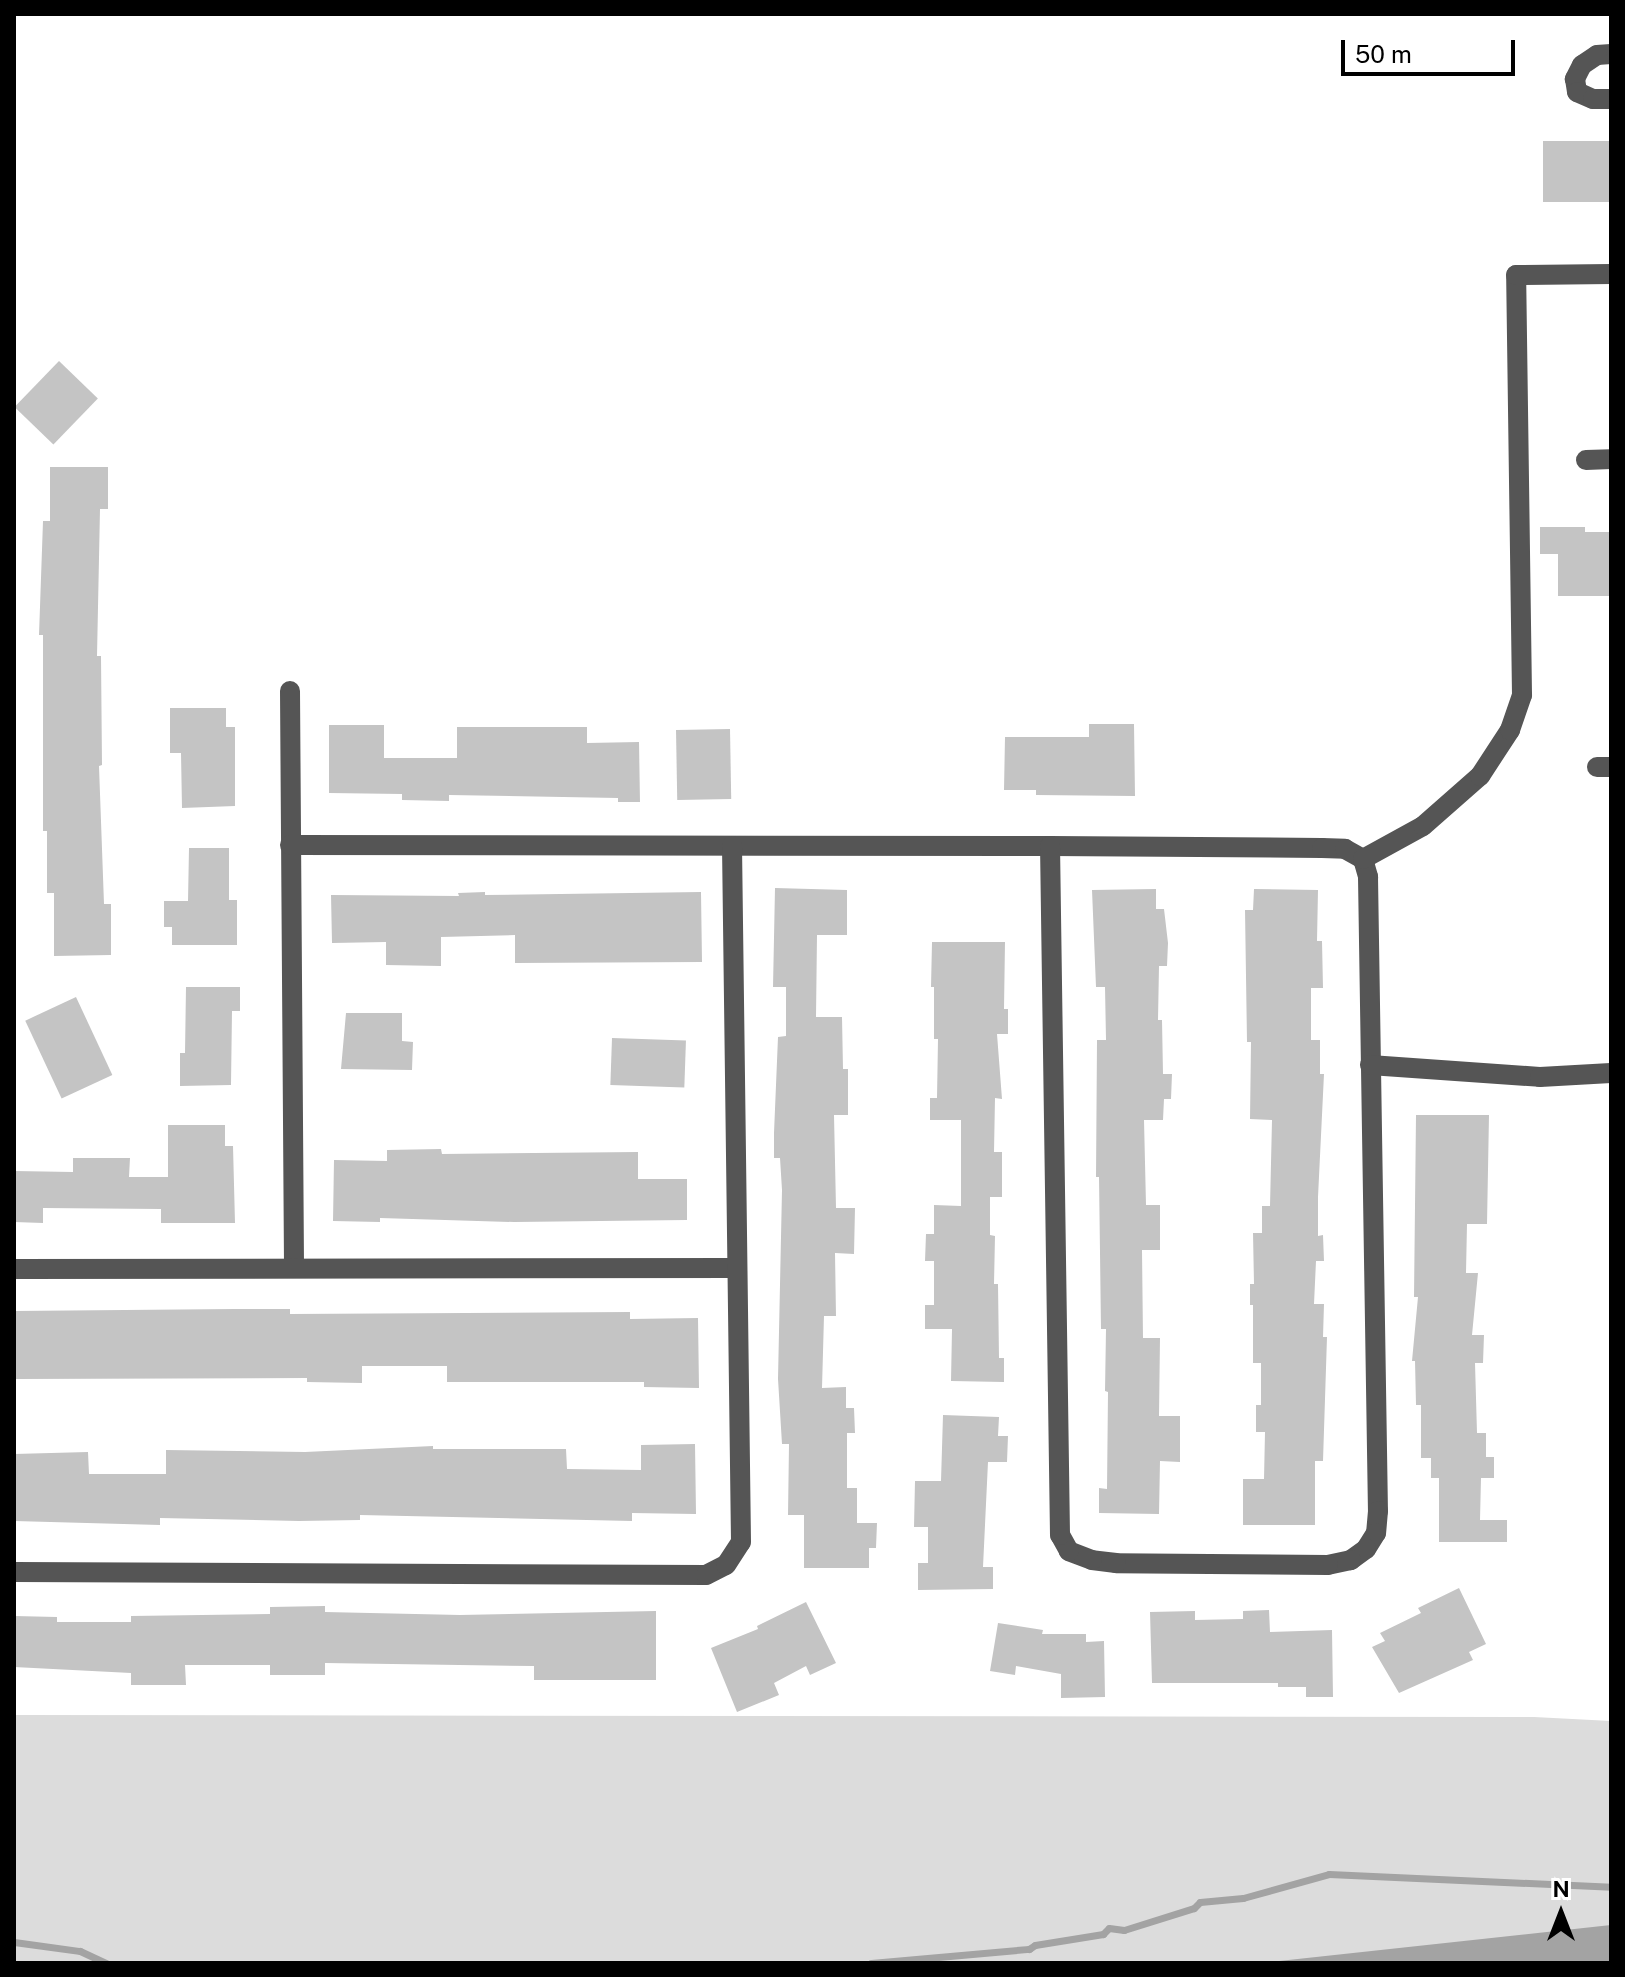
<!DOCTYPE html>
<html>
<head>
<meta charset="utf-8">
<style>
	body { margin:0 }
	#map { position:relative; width:1625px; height:1977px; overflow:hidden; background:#fff; font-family:"Public Sans",sans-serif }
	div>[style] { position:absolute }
	.green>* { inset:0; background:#dcdcdc }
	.water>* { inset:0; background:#a3a3a3 }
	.stream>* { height:7px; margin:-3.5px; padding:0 3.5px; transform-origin:3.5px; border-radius:3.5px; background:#a3a3a3 }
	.building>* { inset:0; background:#c4c4c4; transform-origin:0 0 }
	.minor>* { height:20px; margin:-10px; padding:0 10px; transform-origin:10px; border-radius:10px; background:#555 }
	span { translate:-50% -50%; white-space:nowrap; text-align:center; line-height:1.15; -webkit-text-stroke:7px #fff; paint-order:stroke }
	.frame { position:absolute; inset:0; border:16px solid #000; pointer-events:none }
	.north { position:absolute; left:1521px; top:1873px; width:80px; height:80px; -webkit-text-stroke:6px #fff; paint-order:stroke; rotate:0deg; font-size:22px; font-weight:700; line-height:32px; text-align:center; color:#000 }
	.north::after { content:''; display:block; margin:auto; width:28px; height:36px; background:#000; clip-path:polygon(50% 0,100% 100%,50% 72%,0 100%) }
	.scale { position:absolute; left:1341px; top:40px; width:174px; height:36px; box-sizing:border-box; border:4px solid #000; border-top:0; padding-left:10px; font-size:24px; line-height:28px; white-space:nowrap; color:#000; -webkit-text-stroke:6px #fff; paint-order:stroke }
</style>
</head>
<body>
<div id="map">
	<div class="green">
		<div style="clip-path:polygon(14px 1715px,1534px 1717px,1611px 1721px,1611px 1963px,14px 1963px)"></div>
	</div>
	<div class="water">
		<div style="clip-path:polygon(1611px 1925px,1611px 1963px,1261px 1963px)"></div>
	</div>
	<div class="stream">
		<div style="left:14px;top:1942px;width:67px;rotate:7.8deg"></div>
		<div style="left:80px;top:1951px;width:29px;rotate:25deg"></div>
		<div style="left:871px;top:1963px;width:159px;rotate:-5.1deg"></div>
		<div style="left:1029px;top:1949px;width:7px;rotate:-34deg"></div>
		<div style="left:1035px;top:1945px;width:69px;rotate:-9.2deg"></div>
		<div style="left:1103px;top:1934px;width:8px;rotate:-45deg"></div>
		<div style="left:1109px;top:1928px;width:15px;rotate:8deg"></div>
		<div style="left:1124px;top:1930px;width:73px;rotate:-17.4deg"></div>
		<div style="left:1194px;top:1908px;width:8px;rotate:-45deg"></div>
		<div style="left:1200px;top:1902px;width:43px;rotate:-5.3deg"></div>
		<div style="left:1243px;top:1898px;width:89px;rotate:-15.6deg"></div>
		<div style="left:1329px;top:1874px;width:282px;rotate:2.6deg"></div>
	</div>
	<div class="building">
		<div style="left:1611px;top:141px;width:61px;height:68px;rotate:90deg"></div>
		<div style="left:59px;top:361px;width:54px;height:64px;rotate:44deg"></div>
		<div style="clip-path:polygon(50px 467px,108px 467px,108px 509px,100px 509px,97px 656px,101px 656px,102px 765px,99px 766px,104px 904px,111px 904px,111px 955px,54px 956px,54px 893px,47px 893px,47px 831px,43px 831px,43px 635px,39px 635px,43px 521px,50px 521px)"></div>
		<div style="clip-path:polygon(1540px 527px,1585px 527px,1585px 532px,1611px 532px,1611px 596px,1558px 596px,1558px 554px,1540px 554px)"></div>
		<div style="clip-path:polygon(170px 708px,226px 708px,226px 727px,235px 727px,235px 806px,182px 808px,181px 753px,170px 753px)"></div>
		<div style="clip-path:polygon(1089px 724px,1134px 724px,1135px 796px,1036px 795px,1036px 790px,1004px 790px,1005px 737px,1089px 737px)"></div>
		<div style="clip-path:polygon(329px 725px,384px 725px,384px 758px,457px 758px,457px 727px,587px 727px,587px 743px,639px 742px,640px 802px,618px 802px,618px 798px,449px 795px,449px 801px,402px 800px,402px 794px,329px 793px)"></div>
		<div style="left:730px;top:729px;width:70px;height:54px;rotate:89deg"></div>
		<div style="clip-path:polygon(189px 848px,229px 848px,229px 900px,237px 900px,237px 945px,172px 945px,172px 927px,164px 927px,164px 901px,188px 901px)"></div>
		<div style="clip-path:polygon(775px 888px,847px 890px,847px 935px,817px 935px,816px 1017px,842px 1017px,843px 1069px,848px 1069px,848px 1115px,834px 1115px,836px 1208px,855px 1208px,854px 1254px,835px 1253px,836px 1316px,824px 1316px,822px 1388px,846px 1387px,846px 1408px,854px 1408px,855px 1433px,847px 1433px,847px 1488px,857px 1488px,857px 1523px,877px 1523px,876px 1548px,869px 1548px,869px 1568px,804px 1568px,804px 1515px,788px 1515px,789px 1444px,782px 1444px,778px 1379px,782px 1190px,780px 1158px,774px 1158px,774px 1133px,778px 1037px,786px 1036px,786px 987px,773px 987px)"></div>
		<div style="clip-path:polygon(1156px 889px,1156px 909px,1164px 909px,1168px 943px,1167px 966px,1159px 966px,1158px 1020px,1162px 1020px,1163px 1074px,1172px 1074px,1171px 1099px,1164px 1099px,1163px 1120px,1144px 1120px,1146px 1205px,1160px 1205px,1160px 1250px,1142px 1250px,1143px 1338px,1160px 1338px,1159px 1416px,1180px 1416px,1180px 1462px,1160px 1461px,1159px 1514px,1099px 1513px,1099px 1488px,1107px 1489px,1108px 1392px,1105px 1391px,1106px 1329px,1101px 1329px,1099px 1177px,1096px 1177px,1097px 1040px,1106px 1040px,1105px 987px,1096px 987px,1092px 890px)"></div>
		<div style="clip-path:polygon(1254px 889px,1318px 890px,1317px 941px,1322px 941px,1323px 988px,1311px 988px,1311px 1040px,1320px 1040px,1320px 1074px,1324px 1074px,1318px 1197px,1318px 1236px,1323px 1235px,1324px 1261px,1316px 1261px,1314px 1304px,1324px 1304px,1323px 1337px,1327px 1337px,1323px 1461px,1315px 1461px,1315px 1525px,1243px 1525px,1243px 1479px,1264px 1479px,1265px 1432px,1256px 1432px,1256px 1405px,1261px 1405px,1261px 1363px,1253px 1363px,1253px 1305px,1250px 1305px,1250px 1284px,1254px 1284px,1253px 1233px,1262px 1233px,1262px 1206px,1270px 1206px,1272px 1120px,1250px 1119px,1251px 1042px,1247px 1042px,1245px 910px,1253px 910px)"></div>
		<div style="clip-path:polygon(485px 892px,485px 895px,701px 892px,702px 962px,515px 963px,515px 935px,441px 937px,441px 966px,386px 965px,386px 942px,332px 943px,331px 895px,459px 896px,458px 893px)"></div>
		<div style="clip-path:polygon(932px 942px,1005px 942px,1004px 1009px,1008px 1009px,1008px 1034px,997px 1034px,1002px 1099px,995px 1098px,994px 1152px,1002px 1152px,1002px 1197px,990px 1197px,990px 1235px,995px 1236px,994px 1284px,998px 1284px,999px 1358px,1004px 1358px,1004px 1382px,951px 1381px,952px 1329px,925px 1329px,925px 1305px,934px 1305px,934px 1261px,925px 1261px,926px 1234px,934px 1234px,934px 1205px,961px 1206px,961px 1120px,930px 1120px,930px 1098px,937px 1098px,938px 1039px,934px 1039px,934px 987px,931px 987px)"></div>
		<div style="clip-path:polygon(186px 987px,240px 987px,240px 1011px,232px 1011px,231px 1085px,180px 1086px,180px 1053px,185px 1053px)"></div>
		<div style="left:76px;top:997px;width:86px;height:56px;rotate:65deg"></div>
		<div style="clip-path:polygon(346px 1013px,402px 1013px,402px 1041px,413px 1042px,412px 1070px,341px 1069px)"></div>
		<div style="left:612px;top:1038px;width:74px;height:47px;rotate:2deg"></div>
		<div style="clip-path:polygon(1416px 1115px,1489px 1115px,1487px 1224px,1467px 1224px,1466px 1273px,1478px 1273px,1472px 1335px,1484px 1335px,1483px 1363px,1475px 1363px,1477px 1433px,1486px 1433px,1486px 1457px,1494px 1457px,1494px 1478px,1481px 1478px,1480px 1520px,1507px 1520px,1507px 1542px,1439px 1542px,1439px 1478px,1431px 1478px,1431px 1458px,1421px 1458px,1421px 1405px,1416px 1405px,1415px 1361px,1412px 1361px,1418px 1297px,1414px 1297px)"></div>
		<div style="clip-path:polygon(168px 1125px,225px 1125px,225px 1146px,233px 1146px,235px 1223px,161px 1223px,161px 1209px,43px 1208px,43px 1223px,14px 1222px,14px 1171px,73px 1172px,73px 1158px,130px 1158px,129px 1177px,168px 1177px)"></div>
		<div style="clip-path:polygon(441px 1149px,442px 1154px,638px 1152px,638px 1179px,687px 1179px,687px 1220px,514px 1222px,380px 1218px,380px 1222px,333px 1221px,334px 1160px,387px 1161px,387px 1150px)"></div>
		<div style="clip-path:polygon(235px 1309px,290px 1309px,290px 1314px,630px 1312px,630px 1319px,698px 1318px,699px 1388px,644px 1387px,644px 1382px,447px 1382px,447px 1366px,362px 1366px,362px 1383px,307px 1382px,307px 1378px,14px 1379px,14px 1311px)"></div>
		<div style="clip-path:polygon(943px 1415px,999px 1417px,998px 1436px,1008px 1436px,1007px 1462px,988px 1462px,983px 1567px,993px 1567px,993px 1589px,918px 1590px,918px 1563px,928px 1563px,928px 1527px,914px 1527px,915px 1481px,941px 1481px)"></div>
		<div style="clip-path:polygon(695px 1444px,696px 1514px,632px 1513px,632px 1521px,360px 1515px,360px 1520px,299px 1521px,160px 1518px,160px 1525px,14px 1521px,14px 1454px,88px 1452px,89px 1474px,166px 1474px,166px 1450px,305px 1452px,433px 1446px,433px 1449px,566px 1449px,567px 1469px,641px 1470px,641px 1445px)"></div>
		<div style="clip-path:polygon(1459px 1588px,1486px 1644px,1469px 1652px,1473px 1660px,1399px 1693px,1372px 1647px,1385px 1641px,1380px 1633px,1421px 1613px,1418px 1608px)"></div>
		<div style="clip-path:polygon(806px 1602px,836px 1663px,810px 1675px,806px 1666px,774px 1683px,779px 1695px,737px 1712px,711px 1648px,758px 1629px,757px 1626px)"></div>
		<div style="clip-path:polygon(325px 1606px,325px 1612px,460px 1615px,656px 1611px,656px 1680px,534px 1680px,534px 1666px,325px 1663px,325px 1675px,270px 1675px,270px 1665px,185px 1665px,186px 1685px,131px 1685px,131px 1673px,14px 1667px,14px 1616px,57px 1617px,57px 1622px,131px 1622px,131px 1616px,270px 1614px,270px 1607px)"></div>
		<div style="clip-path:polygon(1269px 1610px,1270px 1632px,1332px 1630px,1333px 1697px,1306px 1697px,1306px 1687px,1278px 1687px,1278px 1683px,1152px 1683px,1150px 1612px,1195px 1611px,1195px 1620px,1243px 1619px,1243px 1611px)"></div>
		<div style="clip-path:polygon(998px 1623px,1043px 1630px,1042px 1634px,1086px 1634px,1086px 1642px,1104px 1641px,1105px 1697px,1061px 1698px,1061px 1674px,1016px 1666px,1015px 1675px,990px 1671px)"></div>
	</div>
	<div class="minor">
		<div style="left:1611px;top:54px;width:14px;rotate:176deg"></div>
		<div style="left:1597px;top:55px;width:18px;rotate:146deg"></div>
		<div style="left:1582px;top:65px;width:16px;rotate:117deg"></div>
		<div style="left:1575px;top:79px;width:13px;rotate:81deg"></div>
		<div style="left:1577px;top:92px;width:17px;rotate:24deg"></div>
		<div style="left:1593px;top:99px;width:18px"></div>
		<div style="left:1586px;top:460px;width:25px;rotate:-2deg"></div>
		<div style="left:290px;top:691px;width:577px;rotate:89.6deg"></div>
		<div style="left:1597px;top:767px;width:14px"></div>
		<div style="left:290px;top:845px;width:760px;rotate:0.08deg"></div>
		<div style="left:1050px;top:846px;width:272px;rotate:0.4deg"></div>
		<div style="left:1322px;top:848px;width:23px;rotate:2deg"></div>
		<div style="left:1345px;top:849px;width:21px;rotate:29deg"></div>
		<div style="left:1363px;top:859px;width:19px;rotate:74deg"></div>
		<div style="left:1368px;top:877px;width:634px;rotate:89.1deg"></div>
		<div style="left:1378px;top:1511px;width:22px;rotate:95deg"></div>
		<div style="left:1376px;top:1533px;width:19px;rotate:122deg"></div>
		<div style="left:1366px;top:1549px;width:19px;rotate:144deg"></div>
		<div style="left:1351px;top:1560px;width:24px;rotate:168deg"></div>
		<div style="left:1328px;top:1565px;width:212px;rotate:-179.5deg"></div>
		<div style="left:1116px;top:1563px;width:24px;rotate:-173deg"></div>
		<div style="left:1092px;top:1560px;width:25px;rotate:-159deg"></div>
		<div style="left:1069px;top:1551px;width:18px;rotate:-119deg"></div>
		<div style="left:1060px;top:1535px;width:689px;rotate:-90.83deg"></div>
		<div style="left:1363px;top:859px;width:68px;rotate:-28.8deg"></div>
		<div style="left:1423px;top:826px;width:76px;rotate:-41.3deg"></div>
		<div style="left:1480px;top:776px;width:55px;rotate:-56.9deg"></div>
		<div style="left:1510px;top:730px;width:37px;rotate:-71deg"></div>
		<div style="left:1522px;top:695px;width:420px;rotate:-90.8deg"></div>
		<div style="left:1516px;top:275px;width:95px;rotate:-0.6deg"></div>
		<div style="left:1370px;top:1065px;width:170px;rotate:4deg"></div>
		<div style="left:1540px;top:1077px;width:71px;rotate:-3.2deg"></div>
		<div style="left:14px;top:1269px;width:721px;rotate:-0.08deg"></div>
		<div style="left:14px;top:1572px;width:692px;rotate:0.25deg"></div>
		<div style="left:706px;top:1575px;width:22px;rotate:-27deg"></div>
		<div style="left:726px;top:1565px;width:27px;rotate:-57deg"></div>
		<div style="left:741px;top:1542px;width:696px;rotate:-90.74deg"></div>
	</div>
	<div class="frame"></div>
	<div class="north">N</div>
	<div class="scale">50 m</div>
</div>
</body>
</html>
